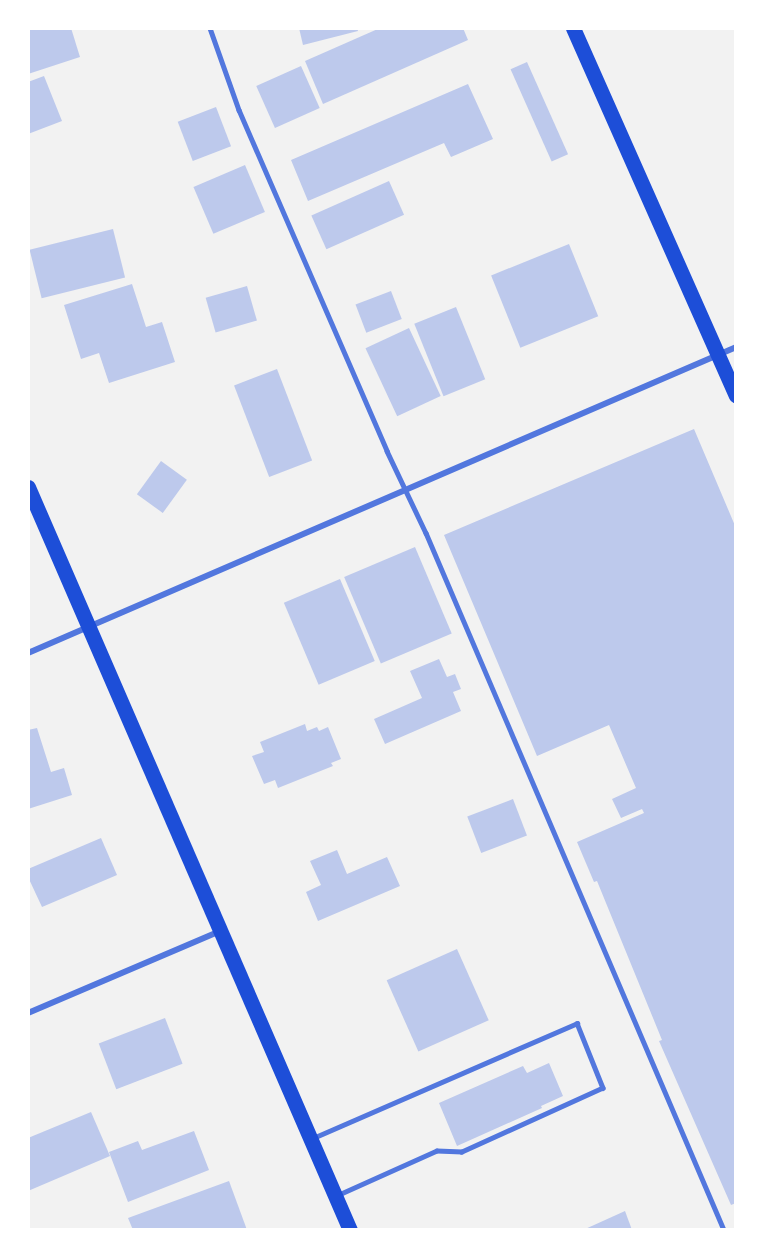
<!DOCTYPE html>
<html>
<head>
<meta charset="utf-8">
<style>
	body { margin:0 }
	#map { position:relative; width:764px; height:1258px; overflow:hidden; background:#f2f2f2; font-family:"IBM Plex Sans",sans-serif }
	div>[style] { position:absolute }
	.building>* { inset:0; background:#bdc9ec; transform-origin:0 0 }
	.service>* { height:4.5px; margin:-2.25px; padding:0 2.25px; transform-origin:2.25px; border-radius:2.25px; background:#5277de }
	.minor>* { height:6px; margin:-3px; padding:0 3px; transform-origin:3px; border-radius:3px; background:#5277de }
	.primary>* { height:15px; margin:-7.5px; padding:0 7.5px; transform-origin:7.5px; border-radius:7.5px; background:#1d4ed8 }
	span { translate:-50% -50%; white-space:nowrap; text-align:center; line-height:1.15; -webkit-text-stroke:5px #fff; paint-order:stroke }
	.frame { position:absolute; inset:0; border:30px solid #fff; pointer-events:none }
</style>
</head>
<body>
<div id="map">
	<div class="building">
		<div style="clip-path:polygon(28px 28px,71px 28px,80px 57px,28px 74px)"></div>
		<div style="clip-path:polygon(299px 28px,357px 28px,358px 31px,303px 45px)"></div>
		<div style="clip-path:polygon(380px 28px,463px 28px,468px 40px,323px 104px,305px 61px)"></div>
		<div style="left:527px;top:62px;width:101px;height:18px;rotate:66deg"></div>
		<div style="left:301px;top:66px;width:46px;height:49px;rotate:66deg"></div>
		<div style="clip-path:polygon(44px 76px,62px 121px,28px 134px,28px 82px)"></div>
		<div style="clip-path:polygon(468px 84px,493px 139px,451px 157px,444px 143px,308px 201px,291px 160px)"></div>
		<div style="left:216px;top:107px;width:42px;height:41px;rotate:69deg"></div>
		<div style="left:245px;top:165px;width:51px;height:56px;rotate:67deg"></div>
		<div style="left:389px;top:181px;width:37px;height:85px;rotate:66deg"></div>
		<div style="left:113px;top:229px;width:50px;height:86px;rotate:76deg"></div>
		<div style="left:569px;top:244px;width:78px;height:84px;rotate:68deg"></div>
		<div style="clip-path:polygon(132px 284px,146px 327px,162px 322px,175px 362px,109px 383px,99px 353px,81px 359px,64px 305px)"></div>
		<div style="left:247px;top:286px;width:36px;height:43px;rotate:74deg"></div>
		<div style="left:391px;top:291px;width:30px;height:38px;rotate:69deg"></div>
		<div style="left:456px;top:307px;width:78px;height:45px;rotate:68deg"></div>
		<div style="left:409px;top:328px;width:75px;height:48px;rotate:65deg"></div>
		<div style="left:277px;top:369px;width:98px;height:46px;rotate:69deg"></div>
		<div style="clip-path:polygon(694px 429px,736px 528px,736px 1203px,731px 1205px,659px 1041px,662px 1040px,597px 881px,594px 882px,577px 842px,644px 813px,642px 809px,621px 818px,612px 799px,636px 788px,609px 725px,537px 756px,444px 535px)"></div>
		<div style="left:161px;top:461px;width:32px;height:41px;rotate:36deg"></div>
		<div style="left:415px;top:547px;width:94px;height:77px;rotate:67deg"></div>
		<div style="left:340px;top:579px;width:89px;height:61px;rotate:67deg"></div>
		<div style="clip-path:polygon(439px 659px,447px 677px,455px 674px,461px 689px,453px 692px,461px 711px,385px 744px,374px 719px,422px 698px,410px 671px)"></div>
		<div style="clip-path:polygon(305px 724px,307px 731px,317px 727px,319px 731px,328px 727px,341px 759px,331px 763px,333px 766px,278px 788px,275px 780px,264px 784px,252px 756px,264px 752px,260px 742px)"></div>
		<div style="clip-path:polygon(37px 728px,51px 772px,64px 768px,72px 795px,28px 809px,28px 730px)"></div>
		<div style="left:513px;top:799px;width:39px;height:49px;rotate:69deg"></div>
		<div style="clip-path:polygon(101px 838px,117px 875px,42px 907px,28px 877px,28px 869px)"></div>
		<div style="clip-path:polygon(337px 850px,347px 874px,387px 857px,400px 886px,318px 921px,306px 892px,321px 885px,310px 861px)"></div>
		<div style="left:457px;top:949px;width:78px;height:77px;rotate:66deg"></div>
		<div style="left:165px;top:1018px;width:49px;height:71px;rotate:69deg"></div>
		<div style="clip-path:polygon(549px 1063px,563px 1096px,541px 1106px,542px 1108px,457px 1146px,439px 1103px,523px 1066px,527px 1073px)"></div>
		<div style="clip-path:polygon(91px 1112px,110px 1156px,28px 1191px,28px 1138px)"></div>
		<div style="clip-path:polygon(194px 1131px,209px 1170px,128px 1202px,109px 1152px,138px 1141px,142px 1150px)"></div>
		<div style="clip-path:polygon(229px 1181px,247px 1230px,133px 1230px,128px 1218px)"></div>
		<div style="clip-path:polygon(625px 1211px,632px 1230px,583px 1230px)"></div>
	</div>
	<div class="service">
		<div style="left:210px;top:28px;width:87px;rotate:70.5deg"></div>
		<div style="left:239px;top:110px;width:372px;rotate:66.5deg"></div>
		<div style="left:387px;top:451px;width:91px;rotate:64.6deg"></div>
		<div style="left:426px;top:533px;width:758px;rotate:66.85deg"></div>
		<div style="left:313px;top:1138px;width:288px;rotate:-23.5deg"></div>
		<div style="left:577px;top:1023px;width:70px;rotate:68.2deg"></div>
		<div style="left:603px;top:1088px;width:155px;rotate:155.6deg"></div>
		<div style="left:462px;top:1152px;width:25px;rotate:-178deg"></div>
		<div style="left:437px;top:1151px;width:110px;rotate:155.8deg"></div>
	</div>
	<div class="minor">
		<div style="left:28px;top:653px;width:771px;rotate:-23.37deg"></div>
		<div style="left:28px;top:1013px;width:209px;rotate:-23.1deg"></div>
	</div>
	<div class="primary">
		<div style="left:573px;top:28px;width:402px;rotate:66.1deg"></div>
		<div style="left:28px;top:487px;width:810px;rotate:66.57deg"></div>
	</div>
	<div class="frame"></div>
</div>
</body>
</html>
